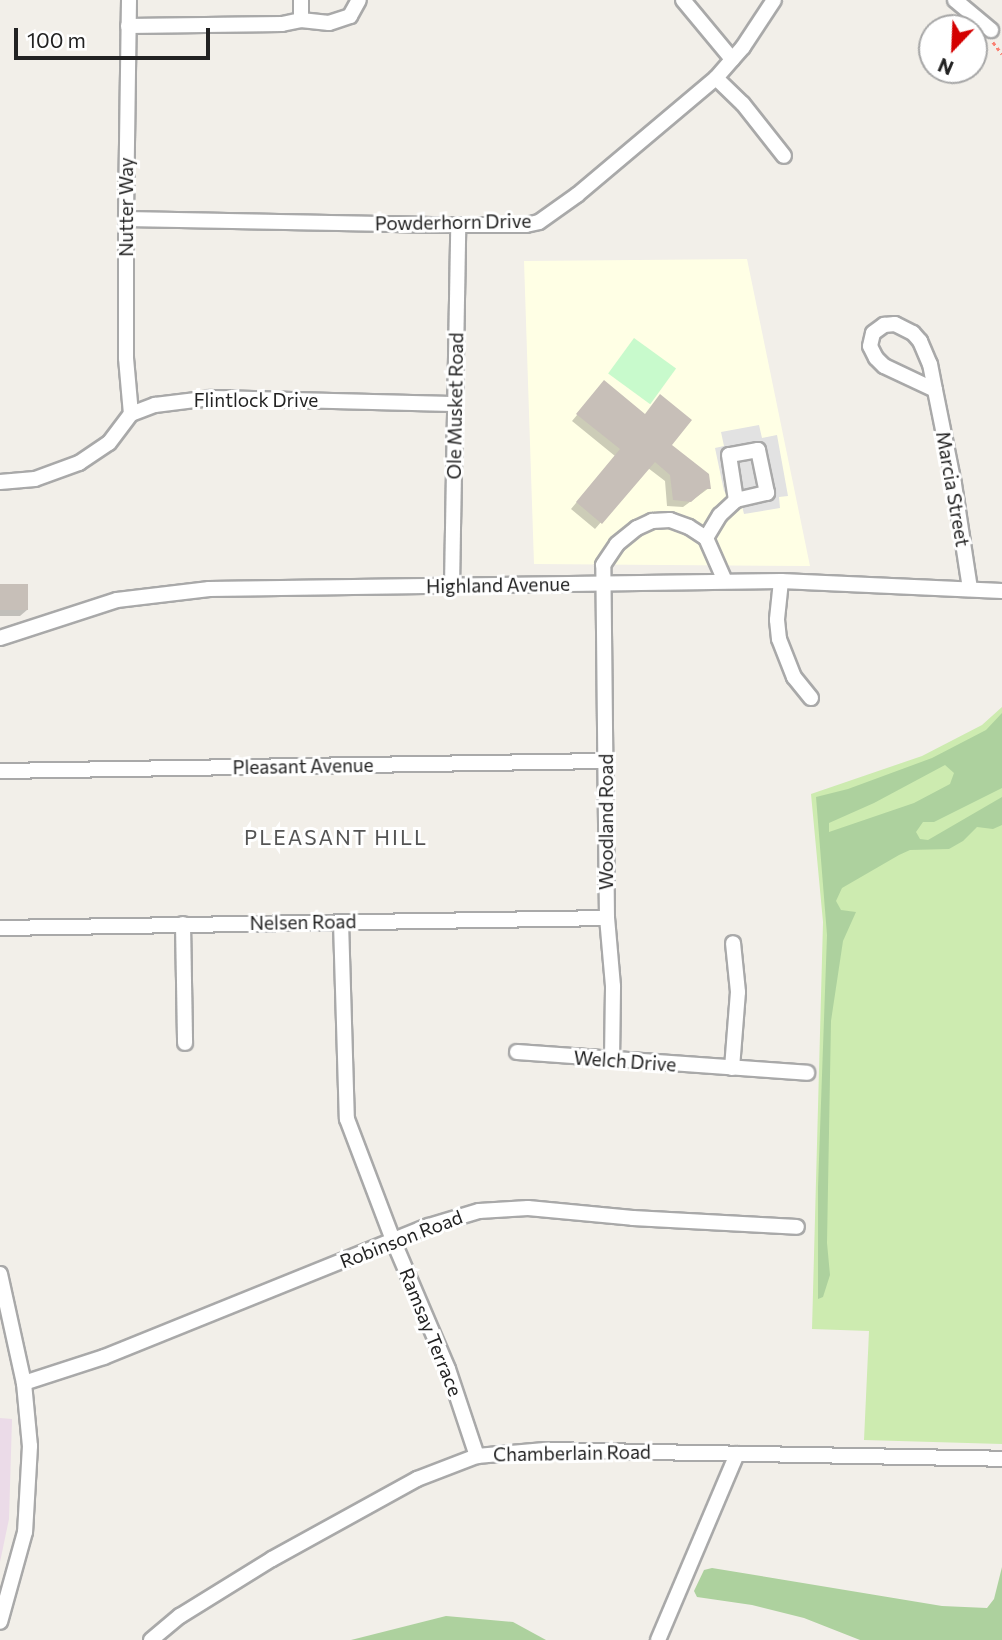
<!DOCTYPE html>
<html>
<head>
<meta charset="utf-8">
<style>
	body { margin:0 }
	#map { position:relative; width:1002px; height:1640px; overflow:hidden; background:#f2efe9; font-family:Commissioner,sans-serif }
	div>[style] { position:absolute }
	.industrial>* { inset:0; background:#ebdbe8 }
	.education>* { inset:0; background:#ffffe5 }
	.grass>* { inset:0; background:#cdebb0 }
	.forest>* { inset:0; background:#add19e }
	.park>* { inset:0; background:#c8facc; transform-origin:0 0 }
	.parking>* { inset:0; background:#e2e2e2 }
	.shadow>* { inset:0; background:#0003 }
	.building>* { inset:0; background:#c7bfb8; transform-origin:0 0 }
	.path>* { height:2.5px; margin-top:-1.25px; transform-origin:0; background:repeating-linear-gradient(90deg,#fa8072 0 3.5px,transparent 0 7px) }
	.roads { filter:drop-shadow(2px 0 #a9a9a9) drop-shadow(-2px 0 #a9a9a9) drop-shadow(0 2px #a9a9a9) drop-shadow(0 -2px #a9a9a9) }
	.minor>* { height:14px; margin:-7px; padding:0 7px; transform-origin:7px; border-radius:7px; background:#fff }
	span { translate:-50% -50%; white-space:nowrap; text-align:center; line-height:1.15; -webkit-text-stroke:6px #fff; paint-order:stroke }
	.street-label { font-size:19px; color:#222 }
	.neighbourhood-label { font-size:21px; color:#555; letter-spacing:2px }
	.north { position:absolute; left:918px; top:14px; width:70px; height:70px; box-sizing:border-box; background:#fff; border:2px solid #a7a7a7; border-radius:50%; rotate:203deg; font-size:19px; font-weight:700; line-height:28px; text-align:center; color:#222 }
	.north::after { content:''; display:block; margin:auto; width:24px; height:32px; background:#d40000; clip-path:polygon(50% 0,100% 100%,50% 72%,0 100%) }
	.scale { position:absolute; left:14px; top:28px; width:196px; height:32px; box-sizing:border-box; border:4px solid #222; border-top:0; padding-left:9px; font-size:21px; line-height:24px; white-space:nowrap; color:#222; -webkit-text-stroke:5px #fff; paint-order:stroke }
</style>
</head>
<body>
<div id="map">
	<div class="industrial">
		<div style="clip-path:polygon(0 1418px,12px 1419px,9px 1519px,0 1562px)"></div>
	</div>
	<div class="education">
		<div style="clip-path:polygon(747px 259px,810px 566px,534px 564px,524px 261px)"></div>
	</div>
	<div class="grass">
		<div style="clip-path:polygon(1002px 707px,1002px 1444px,864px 1440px,869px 1331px,812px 1329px,823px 922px,811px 794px,922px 756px,982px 725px)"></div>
	</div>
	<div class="forest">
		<div style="clip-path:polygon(evenodd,1002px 713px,1002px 788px,934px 822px,923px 822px,916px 832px,920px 839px,928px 840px,1002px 797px,1002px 825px,993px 829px,977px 827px,963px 841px,949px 849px,910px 850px,899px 855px,842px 888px,836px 901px,841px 910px,856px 912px,843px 941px,831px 1021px,827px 1243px,830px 1275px,823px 1297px,818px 1299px,818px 1187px,827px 935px,816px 797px,848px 789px,932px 758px,986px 730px,1002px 713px,945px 765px,954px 773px,950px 784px,914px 803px,829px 832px,829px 823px,874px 803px,945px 765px)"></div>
		<div style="clip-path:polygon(1002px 1567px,1002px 1640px,860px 1640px,804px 1618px,752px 1605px,697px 1597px,694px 1591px,704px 1570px,712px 1568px,942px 1606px,987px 1608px,994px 1599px)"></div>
		<div style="clip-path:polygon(446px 1616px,513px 1622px,546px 1640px,351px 1640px)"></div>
	</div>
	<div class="park">
		<div style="left:634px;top:338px;width:52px;height:44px;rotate:36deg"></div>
	</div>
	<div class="parking">
		<div style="clip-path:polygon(759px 425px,762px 438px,777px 435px,788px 496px,779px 497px,780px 508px,744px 514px,742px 506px,724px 491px,715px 448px,724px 446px,721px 432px)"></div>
	</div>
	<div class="shadow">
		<div style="clip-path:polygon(599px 389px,669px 445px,709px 488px,683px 507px,667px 506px,665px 481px,648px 468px,595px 529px,571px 509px,615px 456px,572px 421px)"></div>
		<div style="clip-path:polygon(0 587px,27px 610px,20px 616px,0 616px)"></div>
	</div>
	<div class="building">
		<div style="clip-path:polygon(604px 380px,645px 414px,660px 394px,692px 420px,672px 445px,709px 474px,711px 489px,706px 489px,691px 502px,673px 500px,670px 475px,655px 462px,602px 524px,576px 502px,620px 449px,576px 414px)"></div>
		<div style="left:28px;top:584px;width:26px;height:28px;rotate:90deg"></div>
	</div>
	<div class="path">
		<div style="left:993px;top:42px;width:15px;rotate:53deg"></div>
	</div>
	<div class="roads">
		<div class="minor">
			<div style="left:129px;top:0;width:219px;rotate:90.8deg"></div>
			<div style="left:126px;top:219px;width:139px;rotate:90deg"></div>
			<div style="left:126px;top:358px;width:56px;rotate:84.9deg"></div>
			<div style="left:301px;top:0;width:20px;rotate:90deg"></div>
			<div style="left:301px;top:20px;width:28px;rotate:6deg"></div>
			<div style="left:329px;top:23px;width:22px;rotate:-18deg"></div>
			<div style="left:350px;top:16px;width:18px;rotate:-61deg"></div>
			<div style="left:683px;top:0;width:77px;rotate:50.3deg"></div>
			<div style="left:955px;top:0;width:47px;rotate:39.8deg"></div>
			<div style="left:128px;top:26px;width:154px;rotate:-0.7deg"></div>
			<div style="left:282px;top:24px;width:19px;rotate:-12deg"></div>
			<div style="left:716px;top:78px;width:37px;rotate:44deg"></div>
			<div style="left:743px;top:104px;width:66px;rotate:51.7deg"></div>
			<div style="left:126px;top:219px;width:306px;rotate:1.1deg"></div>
			<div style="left:432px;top:225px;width:94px"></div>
			<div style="left:526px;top:225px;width:13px;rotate:-13deg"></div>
			<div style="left:539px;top:222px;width:47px;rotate:-35.4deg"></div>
			<div style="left:577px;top:195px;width:182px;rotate:-40.1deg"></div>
			<div style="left:716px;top:78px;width:41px;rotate:-48.9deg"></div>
			<div style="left:743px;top:47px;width:56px;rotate:-56.6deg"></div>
			<div style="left:895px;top:324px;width:20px;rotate:27deg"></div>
			<div style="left:913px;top:333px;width:11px;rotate:49deg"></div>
			<div style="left:920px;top:341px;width:25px;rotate:67deg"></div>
			<div style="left:930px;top:364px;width:26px;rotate:79deg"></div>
			<div style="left:935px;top:390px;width:56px;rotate:-154.8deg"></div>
			<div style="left:884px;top:366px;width:11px;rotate:-135deg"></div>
			<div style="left:876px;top:358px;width:13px;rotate:-117deg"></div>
			<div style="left:870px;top:346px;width:13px;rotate:-77deg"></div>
			<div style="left:873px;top:333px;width:14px;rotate:-36deg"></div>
			<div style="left:884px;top:325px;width:11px;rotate:-5deg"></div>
			<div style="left:935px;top:390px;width:96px;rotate:78.6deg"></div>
			<div style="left:954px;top:484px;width:106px;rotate:81.3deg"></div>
			<div style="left:0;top:482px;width:35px;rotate:-5deg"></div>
			<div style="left:35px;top:479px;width:47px;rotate:-20deg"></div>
			<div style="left:79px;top:463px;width:36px;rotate:-34deg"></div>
			<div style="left:109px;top:443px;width:36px;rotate:-53deg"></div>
			<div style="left:131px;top:414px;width:26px;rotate:-21deg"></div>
			<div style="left:155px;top:405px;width:56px;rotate:-7.1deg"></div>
			<div style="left:211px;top:398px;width:244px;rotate:1.4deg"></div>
			<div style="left:706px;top:538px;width:27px;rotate:-59deg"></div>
			<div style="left:720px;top:515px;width:22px;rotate:-43deg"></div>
			<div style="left:736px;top:500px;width:32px;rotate:-13deg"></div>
			<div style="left:767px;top:493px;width:44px;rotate:-101.8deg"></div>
			<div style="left:758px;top:450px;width:29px;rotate:170deg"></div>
			<div style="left:729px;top:455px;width:46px;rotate:81.2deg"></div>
			<div style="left:781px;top:581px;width:39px;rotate:96deg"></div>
			<div style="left:777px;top:620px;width:19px;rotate:84deg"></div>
			<div style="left:779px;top:639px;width:41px;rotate:68.5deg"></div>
			<div style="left:794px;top:677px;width:27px;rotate:51deg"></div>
			<div style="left:452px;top:586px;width:361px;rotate:-89deg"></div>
			<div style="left:0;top:638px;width:123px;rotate:-18deg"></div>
			<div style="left:117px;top:600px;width:93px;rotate:-6.8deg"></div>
			<div style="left:209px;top:589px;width:572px;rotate:-0.8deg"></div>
			<div style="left:781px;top:581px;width:221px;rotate:2.6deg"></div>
			<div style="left:0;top:771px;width:606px;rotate:-0.95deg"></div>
			<div style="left:341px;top:922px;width:197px;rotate:88.3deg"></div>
			<div style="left:347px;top:1119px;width:129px;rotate:69.2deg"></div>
			<div style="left:393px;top:1240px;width:140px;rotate:66.9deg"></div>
			<div style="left:448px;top:1369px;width:92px;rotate:71.6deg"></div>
			<div style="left:183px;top:924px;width:119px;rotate:89deg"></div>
			<div style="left:0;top:928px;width:607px;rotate:-0.94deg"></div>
			<div style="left:517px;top:1052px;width:291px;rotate:4.1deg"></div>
			<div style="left:612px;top:1060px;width:74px;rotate:-89.2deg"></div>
			<div style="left:613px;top:986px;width:68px;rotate:-95deg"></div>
			<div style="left:607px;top:918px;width:353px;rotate:-90.6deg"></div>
			<div style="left:603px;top:565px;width:25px;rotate:-56deg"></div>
			<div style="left:617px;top:544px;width:26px;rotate:-39deg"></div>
			<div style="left:637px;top:528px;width:17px;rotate:-25deg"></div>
			<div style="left:652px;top:521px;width:18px;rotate:-3deg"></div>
			<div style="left:670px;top:520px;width:20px;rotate:20deg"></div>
			<div style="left:689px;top:527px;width:20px;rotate:33deg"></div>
			<div style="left:706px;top:538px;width:47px;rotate:66.2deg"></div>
			<div style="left:732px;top:1068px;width:76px;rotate:-85.5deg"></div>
			<div style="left:738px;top:992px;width:49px;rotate:-95.8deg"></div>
			<div style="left:0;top:1274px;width:112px;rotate:77.6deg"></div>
			<div style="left:24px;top:1383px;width:63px;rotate:84.6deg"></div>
			<div style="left:30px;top:1446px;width:86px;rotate:93.3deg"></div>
			<div style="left:25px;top:1532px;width:93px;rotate:105.5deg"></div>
			<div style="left:24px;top:1383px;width:84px;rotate:-18deg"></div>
			<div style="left:104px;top:1357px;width:350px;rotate:-22deg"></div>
			<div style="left:429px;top:1226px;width:52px;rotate:-16.7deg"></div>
			<div style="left:479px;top:1211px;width:49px;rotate:-3.5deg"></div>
			<div style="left:528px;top:1208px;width:105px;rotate:5.4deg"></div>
			<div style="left:633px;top:1218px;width:164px;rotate:3.1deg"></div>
			<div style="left:151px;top:1640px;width:38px;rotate:-40deg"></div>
			<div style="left:180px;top:1616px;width:108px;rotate:-31.8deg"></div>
			<div style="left:272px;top:1559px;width:166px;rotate:-28.9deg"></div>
			<div style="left:417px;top:1479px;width:64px;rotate:-21deg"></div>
			<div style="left:477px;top:1456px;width:68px;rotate:-5deg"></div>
			<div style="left:545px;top:1450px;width:457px;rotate:1.1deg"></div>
			<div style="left:658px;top:1640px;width:202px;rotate:-67deg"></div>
		</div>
	</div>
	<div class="street-label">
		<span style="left:126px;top:207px;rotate:-90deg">Nutter Way</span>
		<span style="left:453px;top:222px;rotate:-1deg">Powderhorn Drive</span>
		<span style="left:256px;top:400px">Flintlock Drive</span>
		<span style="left:455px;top:406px;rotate:-89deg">Ole Musket Road</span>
		<span style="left:953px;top:489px;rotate:80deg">Marcia Street</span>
		<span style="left:498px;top:585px;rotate:-1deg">Highland Avenue</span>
		<span style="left:303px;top:766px;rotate:-1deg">Pleasant Avenue</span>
		<span style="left:606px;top:822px;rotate:-90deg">Woodland Road</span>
		<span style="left:303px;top:922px;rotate:-1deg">Nelsen Road</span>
		<span style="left:625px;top:1061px;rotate:4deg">Welch Drive</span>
		<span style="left:401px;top:1239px;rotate:-21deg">Robinson Road</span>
		<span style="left:431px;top:1332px;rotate:68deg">Ramsay Terrace</span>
		<span style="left:572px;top:1453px;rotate:-1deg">Chamberlain Road</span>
	</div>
	<div class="neighbourhood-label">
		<span style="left:336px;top:837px">PLEASANT HILL</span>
	</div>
	<div class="north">N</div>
	<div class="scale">100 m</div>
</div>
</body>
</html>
